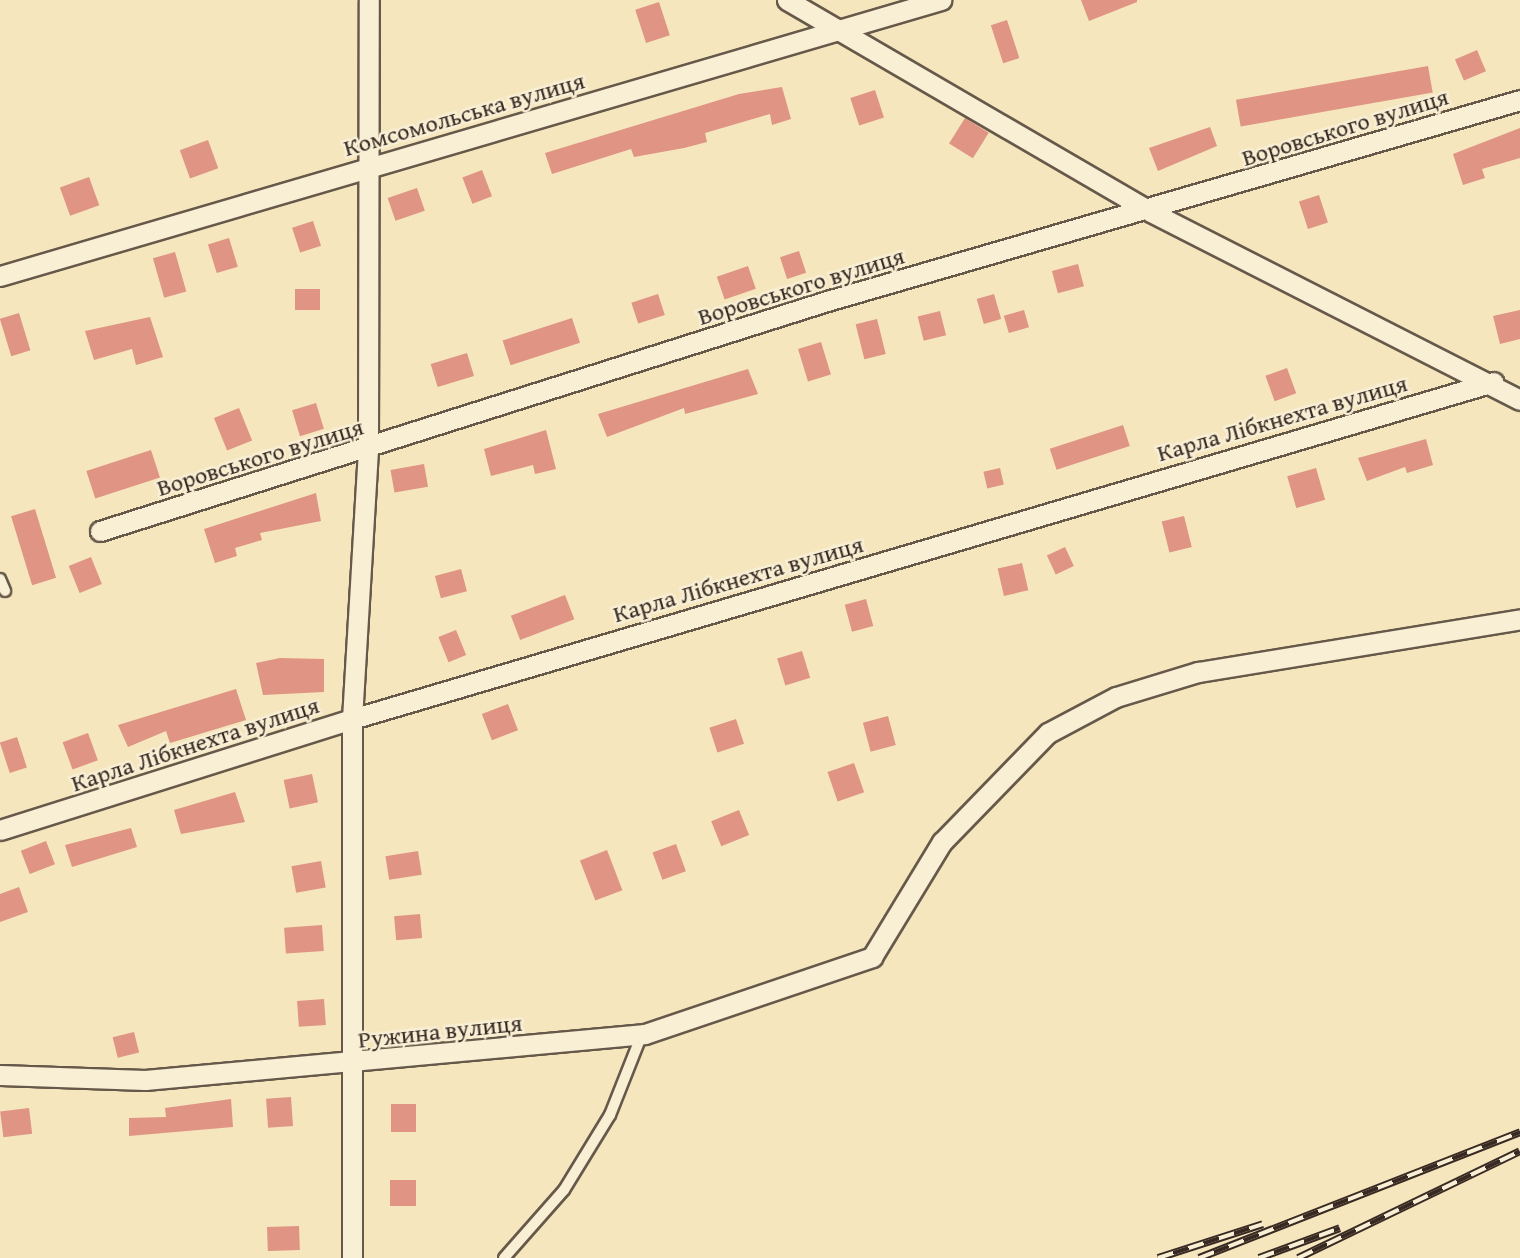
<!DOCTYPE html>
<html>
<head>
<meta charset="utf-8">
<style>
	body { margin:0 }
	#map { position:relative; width:1520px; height:1258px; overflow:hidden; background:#f5e6be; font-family:"Gentium Book Plus",serif }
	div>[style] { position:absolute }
	.building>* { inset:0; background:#df9484; transform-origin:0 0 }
	.roads { filter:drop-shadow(2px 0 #67594a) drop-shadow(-2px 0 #67594a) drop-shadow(0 2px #67594a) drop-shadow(0 -2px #67594a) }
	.service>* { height:10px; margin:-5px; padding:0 5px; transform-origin:5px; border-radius:5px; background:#f8efd5 }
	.minor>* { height:19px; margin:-9.5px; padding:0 9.5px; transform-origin:9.5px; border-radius:9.5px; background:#f8efd5 }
	.rail>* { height:8px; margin-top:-4px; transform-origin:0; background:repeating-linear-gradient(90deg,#f8efd5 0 16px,#382a23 0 32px); box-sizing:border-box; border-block:2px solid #382a23 }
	span { translate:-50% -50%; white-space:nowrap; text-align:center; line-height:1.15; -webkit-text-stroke:5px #f8efd5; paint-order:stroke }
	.street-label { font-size:24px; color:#382a23 }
</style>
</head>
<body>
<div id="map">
	<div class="building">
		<div style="clip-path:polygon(1081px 0,1137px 0,1137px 2px,1089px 21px)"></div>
		<div style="left:659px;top:2px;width:35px;height:25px;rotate:72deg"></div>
		<div style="left:1007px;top:20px;width:40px;height:17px;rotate:72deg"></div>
		<div style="left:1477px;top:50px;width:23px;height:24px;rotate:67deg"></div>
		<div style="left:1428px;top:66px;width:27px;height:195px;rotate:80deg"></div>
		<div style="clip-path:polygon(782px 87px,791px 119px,772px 125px,770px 114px,705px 133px,707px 142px,684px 148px,634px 157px,631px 149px,552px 174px,545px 153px,739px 94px)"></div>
		<div style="left:875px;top:90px;width:29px;height:26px;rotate:72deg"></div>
		<div style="left:965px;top:118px;width:28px;height:30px;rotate:32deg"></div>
		<div style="clip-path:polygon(1210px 127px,1217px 146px,1158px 171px,1149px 148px)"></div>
		<div style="clip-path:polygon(1520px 128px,1520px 158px,1482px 169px,1485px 178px,1463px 185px,1453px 154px)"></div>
		<div style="left:208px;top:140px;width:30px;height:30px;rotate:70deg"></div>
		<div style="left:482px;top:170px;width:28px;height:21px;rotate:69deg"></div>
		<div style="left:89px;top:177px;width:30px;height:31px;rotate:70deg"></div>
		<div style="left:417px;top:188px;width:24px;height:31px;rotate:71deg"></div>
		<div style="left:1319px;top:195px;width:29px;height:21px;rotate:72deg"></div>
		<div style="left:313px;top:221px;width:26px;height:22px;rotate:72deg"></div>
		<div style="left:229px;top:238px;width:30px;height:22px;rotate:73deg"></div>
		<div style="left:799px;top:251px;width:23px;height:20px;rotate:72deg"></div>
		<div style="left:175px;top:252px;width:41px;height:23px;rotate:74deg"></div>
		<div style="left:1078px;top:264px;width:23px;height:27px;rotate:75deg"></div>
		<div style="left:748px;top:266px;width:24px;height:33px;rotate:71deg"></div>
		<div style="left:320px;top:289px;width:21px;height:25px;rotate:90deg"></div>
		<div style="left:658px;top:294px;width:22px;height:28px;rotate:72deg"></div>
		<div style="left:994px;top:294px;width:26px;height:18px;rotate:74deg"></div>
		<div style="left:1024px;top:310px;width:18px;height:21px;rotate:74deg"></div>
		<div style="clip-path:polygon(1520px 310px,1520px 339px,1500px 344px,1493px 316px)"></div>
		<div style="left:940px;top:311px;width:25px;height:23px;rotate:76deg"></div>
		<div style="left:19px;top:313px;width:39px;height:20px;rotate:73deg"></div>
		<div style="clip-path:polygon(150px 317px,163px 357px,136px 365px,132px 349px,94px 360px,85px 331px)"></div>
		<div style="left:572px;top:318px;width:26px;height:73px;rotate:72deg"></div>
		<div style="left:877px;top:319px;width:36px;height:22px;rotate:76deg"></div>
		<div style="left:821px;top:342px;width:34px;height:24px;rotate:73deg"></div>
		<div style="left:467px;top:353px;width:24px;height:38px;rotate:73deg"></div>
		<div style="left:1287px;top:368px;width:27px;height:23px;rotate:70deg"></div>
		<div style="clip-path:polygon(748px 369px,758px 394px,685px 414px,684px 408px,607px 437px,598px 414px)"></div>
		<div style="left:316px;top:403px;width:27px;height:25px;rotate:73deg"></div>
		<div style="left:239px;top:408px;width:35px;height:27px;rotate:68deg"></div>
		<div style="left:1123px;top:425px;width:22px;height:77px;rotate:72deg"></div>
		<div style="clip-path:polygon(546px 430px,556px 469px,535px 474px,533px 465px,491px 476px,484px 449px)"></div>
		<div style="clip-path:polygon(1426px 439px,1433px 465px,1407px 473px,1405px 467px,1367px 481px,1358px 458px)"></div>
		<div style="left:151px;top:450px;width:29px;height:68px;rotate:72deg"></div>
		<div style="left:424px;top:464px;width:23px;height:34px;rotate:80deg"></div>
		<div style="left:1000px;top:468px;width:17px;height:17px;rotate:77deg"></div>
		<div style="left:1316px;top:468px;width:33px;height:30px;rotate:74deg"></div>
		<div style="clip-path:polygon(316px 493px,321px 521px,260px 533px,262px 540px,235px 548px,237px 556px,215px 563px,204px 529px)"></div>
		<div style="left:35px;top:509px;width:72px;height:25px;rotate:73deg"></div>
		<div style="left:1184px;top:516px;width:32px;height:23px;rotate:76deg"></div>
		<div style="left:1065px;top:547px;width:21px;height:20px;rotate:65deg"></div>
		<div style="left:91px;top:557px;width:29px;height:24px;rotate:68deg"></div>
		<div style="left:1022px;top:563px;width:28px;height:25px;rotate:77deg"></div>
		<div style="left:461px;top:569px;width:23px;height:27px;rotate:75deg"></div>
		<div style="left:565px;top:595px;width:26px;height:58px;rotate:69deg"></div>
		<div style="left:866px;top:599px;width:28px;height:22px;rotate:75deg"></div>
		<div style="left:456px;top:630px;width:27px;height:19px;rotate:68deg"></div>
		<div style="left:802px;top:651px;width:28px;height:26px;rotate:73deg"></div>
		<div style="clip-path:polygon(280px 658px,324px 659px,324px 692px,263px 695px,256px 663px)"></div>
		<div style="clip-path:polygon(236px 689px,246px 720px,170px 743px,166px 731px,128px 747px,118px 725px)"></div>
		<div style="left:508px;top:704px;width:28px;height:28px;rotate:69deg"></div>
		<div style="left:888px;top:716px;width:30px;height:26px;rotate:75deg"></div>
		<div style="left:736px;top:719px;width:26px;height:28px;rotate:72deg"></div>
		<div style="left:88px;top:733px;width:29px;height:27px;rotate:70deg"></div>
		<div style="left:17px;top:737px;width:32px;height:18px;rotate:72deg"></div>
		<div style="left:854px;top:763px;width:31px;height:28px;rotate:71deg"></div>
		<div style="left:312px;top:774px;width:29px;height:29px;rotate:78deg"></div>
		<div style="clip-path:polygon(235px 792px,245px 822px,181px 834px,174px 810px)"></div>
		<div style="left:739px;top:810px;width:27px;height:30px;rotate:68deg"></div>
		<div style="clip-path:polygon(131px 828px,137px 847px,72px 867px,65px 845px)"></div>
		<div style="left:46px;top:841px;width:25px;height:27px;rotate:69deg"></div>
		<div style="left:676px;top:844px;width:29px;height:25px;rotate:70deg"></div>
		<div style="left:607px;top:850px;width:43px;height:29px;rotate:69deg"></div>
		<div style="left:418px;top:851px;width:24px;height:33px;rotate:81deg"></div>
		<div style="left:321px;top:861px;width:27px;height:30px;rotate:80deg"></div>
		<div style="clip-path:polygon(19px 887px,28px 912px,0 922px,0 894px)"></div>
		<div style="left:420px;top:914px;width:24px;height:26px;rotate:85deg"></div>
		<div style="left:322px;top:925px;width:26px;height:38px;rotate:86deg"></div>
		<div style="left:324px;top:999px;width:26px;height:27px;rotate:86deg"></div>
		<div style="left:134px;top:1032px;width:21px;height:22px;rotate:76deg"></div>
		<div style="left:291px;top:1097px;width:29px;height:25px;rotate:86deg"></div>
		<div style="clip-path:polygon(231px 1099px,233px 1127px,129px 1136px,129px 1118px,166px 1117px,165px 1108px)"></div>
		<div style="left:416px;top:1104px;width:28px;height:25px;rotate:90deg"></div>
		<div style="left:29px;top:1108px;width:26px;height:29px;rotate:83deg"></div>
		<div style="left:390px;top:1180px;width:26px;height:26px"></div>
		<div style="left:299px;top:1226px;width:24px;height:32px;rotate:88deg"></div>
	</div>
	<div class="roads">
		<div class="service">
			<div style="left:0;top:579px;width:13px;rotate:67deg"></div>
			<div style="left:504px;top:1258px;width:91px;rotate:-48.6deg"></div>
			<div style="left:564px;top:1190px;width:88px;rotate:-58.5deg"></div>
			<div style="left:610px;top:1115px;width:87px;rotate:-68.4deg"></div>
		</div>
		<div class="minor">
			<div style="left:787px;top:0;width:421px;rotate:30.2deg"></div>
			<div style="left:1151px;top:212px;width:414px;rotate:27deg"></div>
			<div style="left:0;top:276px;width:981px;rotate:-16.35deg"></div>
			<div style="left:100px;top:531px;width:763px;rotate:-17.56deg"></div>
			<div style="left:827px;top:301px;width:722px;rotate:-16.17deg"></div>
			<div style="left:0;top:830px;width:369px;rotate:-17.5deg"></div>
			<div style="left:352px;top:719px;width:1190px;rotate:-16.45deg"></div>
			<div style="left:0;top:1075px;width:145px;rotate:2deg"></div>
			<div style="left:145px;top:1080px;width:502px;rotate:-5.26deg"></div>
			<div style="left:645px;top:1034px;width:240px;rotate:-18.7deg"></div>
			<div style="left:872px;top:957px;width:135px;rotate:-58.7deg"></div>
			<div style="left:942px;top:842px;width:152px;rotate:-45.8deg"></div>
			<div style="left:1048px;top:733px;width:77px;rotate:-27.9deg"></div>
			<div style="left:1116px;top:697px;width:86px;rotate:-17deg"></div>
			<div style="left:1198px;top:672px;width:326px;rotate:-9.3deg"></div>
			<div style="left:352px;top:1258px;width:539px;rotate:-90deg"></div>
			<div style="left:352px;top:719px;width:269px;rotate:-86.6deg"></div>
			<div style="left:368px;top:450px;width:450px;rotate:-89.9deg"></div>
		</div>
	</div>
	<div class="rail">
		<div style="left:1158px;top:1258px;width:110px;rotate:-17.9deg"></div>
		<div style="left:1199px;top:1258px;width:345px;rotate:-21.4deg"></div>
		<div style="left:1259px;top:1258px;width:86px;rotate:-20.3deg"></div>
		<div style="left:1298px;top:1258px;width:246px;rotate:-25.7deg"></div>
	</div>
	<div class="street-label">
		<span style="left:464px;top:114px;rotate:-16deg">Комсомольська вулиця</span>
		<span style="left:1345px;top:127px;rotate:-17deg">Воровського вулиця</span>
		<span style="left:801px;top:286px;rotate:-17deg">Воровського вулиця</span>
		<span style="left:1282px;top:418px;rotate:-16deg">Карла Лібкнехта вулиця</span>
		<span style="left:260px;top:457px;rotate:-17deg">Воровського вулиця</span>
		<span style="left:738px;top:579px;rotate:-16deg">Карла Лібкнехта вулиця</span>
		<span style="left:195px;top:744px;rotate:-18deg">Карла Лібкнехта вулиця</span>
		<span style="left:440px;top:1031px;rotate:-6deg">Ружина вулиця</span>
	</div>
</div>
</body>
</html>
